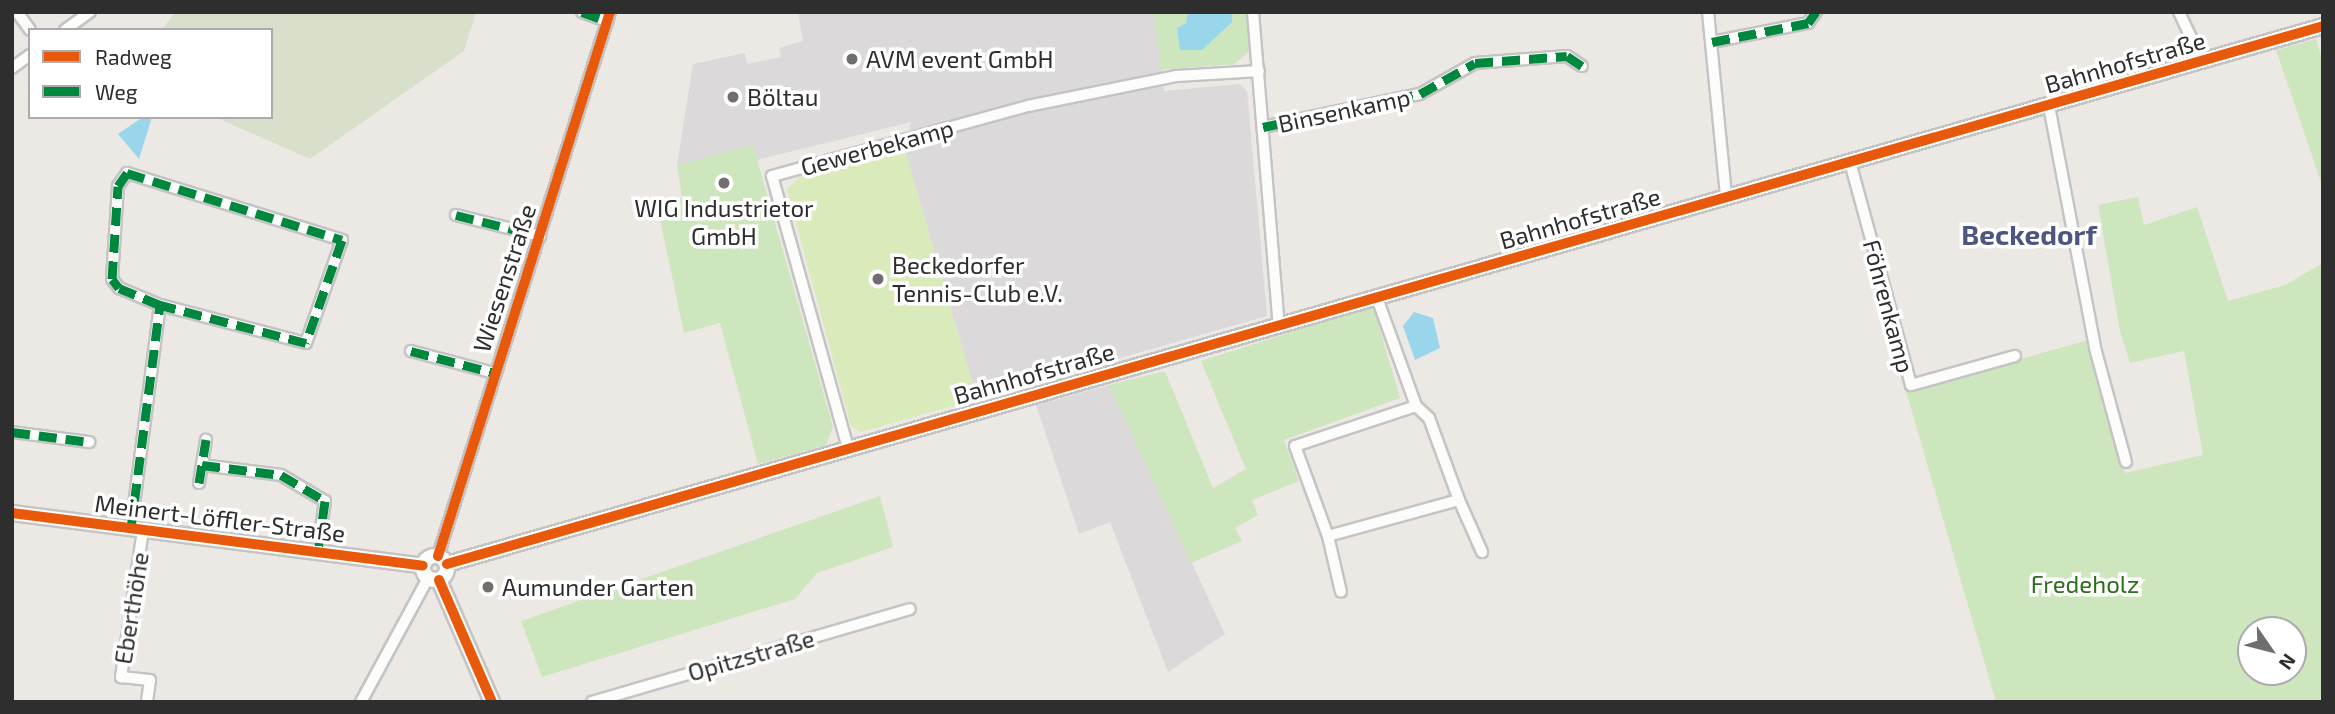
<!DOCTYPE html>
<html>
<head>
<meta charset="utf-8">
<style>
	body { margin:0 }
	#map { position:relative; width:2335px; height:714px; overflow:hidden; background:#ece8e4; font-family:"Exo 2",sans-serif }
	div>[style] { position:absolute }
	.industrial>* { inset:0; background:#dcd9db }
	.green>* { inset:0; background:#cee6be }
	.cemetery>* { inset:0; background:#d8e0cc }
	.pitch>* { inset:0; background:#d9eabb }
	.water>* { inset:0; background:#99d6ec }
	.roads { filter:drop-shadow(2px 0 #c5c4c5) drop-shadow(-2px 0 #c5c4c5) drop-shadow(0 2px #c5c4c5) drop-shadow(0 -2px #c5c4c5) }
	.street>* { height:10px; margin:-5px; padding:0 5px; transform-origin:5px; border-radius:5px; background:#fcfcfb }
	.secondary>* { height:14px; margin:-7px; padding:0 7px; transform-origin:7px; border-radius:7px; background:#fcfcfb }
	.secondary>.ring { margin:-7px; padding:0; box-sizing:content-box; background:none; border:14px solid #fcfcfb; border-radius:50% }
	.quiet>* { height:9px; margin-top:-4.5px; transform-origin:0; background:repeating-linear-gradient(90deg,#00873e 0 18px,transparent 0 27px) }
	.cycleway>* { height:10px; margin:-5px; padding:0 5px; transform-origin:5px; border-radius:5px; background:#e8590c }
	.dots>* { width:19px; height:19px; translate:-50% -50%; box-sizing:border-box; border:4px solid #fff; border-radius:50% }
	span { translate:-50% -50%; white-space:nowrap; text-align:center; line-height:1.15; -webkit-text-stroke:7px #fff; paint-order:stroke }
	.poi-label { font-size:24px; color:#2e2e2e }
	.left { translate:0 -50%; text-align:left }
	.street-label { font-size:24px; color:#2e2e2e }
	.park-label { font-size:24px; color:#2c6e1b }
	.quarter-label { font-size:28px; color:#4d5680; font-weight:700 }
	.frame { position:absolute; inset:0; border:14px solid #2e2e2e; pointer-events:none }
	.legend { position:absolute; left:28px; top:28px; width:245px; height:91px; box-sizing:border-box; background:#fff; border:2px solid #ababab; margin:0; padding:9px 12px; list-style:none; font-size:21px; color:#2e2e2e }
	.legend li { display:flex; align-items:center; gap:14px; height:35px }
	.legend b { width:35px; border:2px solid #ababab }
	.north { position:absolute; left:2237px; top:616px; width:70px; height:70px; box-sizing:border-box; background:#fff; border:2px solid #ababab; border-radius:50%; rotate:125deg; font-size:19px; font-weight:700; line-height:28px; text-align:center; color:#2e2e2e }
	.north::after { content:''; display:block; margin:auto; width:24px; height:32px; background:#706f6e; clip-path:polygon(50% 0,100% 100%,50% 72%,0 100%) }
</style>
</head>
<body>
<div id="map">
	<div class="industrial">
		<div style="clip-path:polygon(798px 12px,1154px 12px,1164px 91px,1240px 84px,1247px 91px,1267px 316px,977px 399px,905px 150px,911px 122px,757px 160px,752px 146px,677px 165px,693px 64px,745px 53px,747px 64px,781px 57px,779px 48px,803px 41px)"></div>
		<div style="clip-path:polygon(1109px 385px,1225px 634px,1168px 672px,1110px 522px,1079px 534px,1036px 405px)"></div>
	</div>
	<div class="green">
		<div style="clip-path:polygon(1154px 12px,1188px 12px,1187px 23px,1208px 43px,1232px 22px,1232px 12px,1246px 12px,1250px 51px,1234px 64px,1161px 70px)"></div>
		<div style="clip-path:polygon(2316px 39px,2323px 62px,2323px 188px,2276px 50px)"></div>
		<div style="clip-path:polygon(753px 145px,833px 427px,826px 445px,758px 464px,720px 323px,684px 333px,657px 205px,682px 197px,677px 165px)"></div>
		<div style="clip-path:polygon(evenodd,2138px 197px,2144px 225px,2197px 207px,2228px 301px,2285px 285px,2323px 263px,2323px 702px,1996px 702px,1906px 391px,2088px 340px,2125px 473px,2203px 455px,2184px 351px,2130px 363px,2120px 331px,2098px 205px,2138px 197px,2251px 630px,2293px 630px,2293px 672px,2251px 672px,2251px 630px)"></div>
		<div style="clip-path:polygon(1373px 306px,1400px 398px,1284px 440px,1299px 481px,1252px 500px,1258px 515px,1235px 528px,1242px 541px,1191px 563px,1109px 385px,1165px 371px,1213px 488px,1246px 469px,1201px 361px)"></div>
		<div style="clip-path:polygon(880px 496px,893px 547px,817px 573px,795px 599px,542px 677px,521px 621px)"></div>
	</div>
	<div class="cemetery">
		<div style="clip-path:polygon(175px 12px,476px 12px,464px 51px,310px 159px,215px 117px,271px 117px,271px 30px,162px 30px)"></div>
	</div>
	<div class="pitch">
		<div style="clip-path:polygon(905px 150px,977px 399px,861px 432px,851px 426px,787px 189px,799px 177px)"></div>
	</div>
	<div class="water">
		<div style="clip-path:polygon(1188px 12px,1232px 12px,1232px 22px,1202px 50px,1180px 50px,1177px 28px,1186px 23px)"></div>
		<div style="clip-path:polygon(143px 117px,152px 117px,139px 159px,118px 134px)"></div>
		<div style="clip-path:polygon(1414px 312px,1433px 318px,1440px 348px,1415px 360px,1403px 326px)"></div>
	</div>
	<div class="roads">
		<div class="street">
			<div style="left:17px;top:12px;width:22px;rotate:54deg"></div>
			<div style="left:582px;top:12px;width:27px;rotate:20deg"></div>
			<div style="left:1253px;top:12px;width:316px;rotate:85.3deg"></div>
			<div style="left:1708px;top:12px;width:186px;rotate:84.4deg"></div>
			<div style="left:2179px;top:12px;width:54px;rotate:64.9deg"></div>
			<div style="left:65px;top:30px;width:31px;rotate:-36deg"></div>
			<div style="left:1712px;top:42px;width:98px;rotate:-11.2deg"></div>
			<div style="left:1808px;top:23px;width:14px;rotate:-54deg"></div>
			<div style="left:12px;top:68px;width:22px;rotate:-36deg"></div>
			<div style="left:2049px;top:106px;width:246px;rotate:79.2deg"></div>
			<div style="left:2095px;top:348px;width:118px;rotate:74.8deg"></div>
			<div style="left:1263px;top:127px;width:160px;rotate:-11.9deg"></div>
			<div style="left:1420px;top:94px;width:63px;rotate:-29.4deg"></div>
			<div style="left:1475px;top:63px;width:92px;rotate:-4.4deg"></div>
			<div style="left:1567px;top:56px;width:18px;rotate:34deg"></div>
			<div style="left:1850px;top:162px;width:231px;rotate:74.7deg"></div>
			<div style="left:1911px;top:385px;width:108px;rotate:-15.6deg"></div>
			<div style="left:127px;top:173px;width:225px;rotate:17.3deg"></div>
			<div style="left:342px;top:240px;width:109px;rotate:109.3deg"></div>
			<div style="left:306px;top:343px;width:151px;rotate:-165.4deg"></div>
			<div style="left:160px;top:305px;width:44px;rotate:-157.5deg"></div>
			<div style="left:119px;top:288px;width:11px;rotate:-128deg"></div>
			<div style="left:112px;top:279px;width:93px;rotate:-86.3deg"></div>
			<div style="left:118px;top:186px;width:16px;rotate:-55deg"></div>
			<div style="left:456px;top:215px;width:87px;rotate:14deg"></div>
			<div style="left:1377px;top:298px;width:115px;rotate:70.1deg"></div>
			<div style="left:1416px;top:406px;width:127px;rotate:161.7deg"></div>
			<div style="left:1295px;top:446px;width:96px;rotate:69.9deg"></div>
			<div style="left:1328px;top:536px;width:136px;rotate:-15.4deg"></div>
			<div style="left:1459px;top:500px;width:87px;rotate:-110.1deg"></div>
			<div style="left:1429px;top:418px;width:18px;rotate:-137deg"></div>
			<div style="left:411px;top:351px;width:86px;rotate:14.8deg"></div>
			<div style="left:12px;top:432px;width:78px;rotate:7.4deg"></div>
			<div style="left:848px;top:448px;width:282px;rotate:-105.6deg"></div>
			<div style="left:772px;top:176px;width:265px;rotate:-15.3deg"></div>
			<div style="left:1028px;top:106px;width:152px;rotate:-11.4deg"></div>
			<div style="left:1177px;top:76px;width:82px;rotate:-3.5deg"></div>
			<div style="left:202px;top:465px;width:80px;rotate:7.2deg"></div>
			<div style="left:281px;top:475px;width:51px;rotate:30.6deg"></div>
			<div style="left:325px;top:501px;width:50px;rotate:98deg"></div>
			<div style="left:199px;top:483px;width:44px;rotate:-80.8deg"></div>
			<div style="left:1459px;top:500px;width:57px;rotate:66.1deg"></div>
			<div style="left:131px;top:528px;width:225px;rotate:-82.6deg"></div>
			<div style="left:143px;top:530px;width:149px;rotate:98.5deg"></div>
			<div style="left:121px;top:677px;width:29px;rotate:6deg"></div>
			<div style="left:150px;top:680px;width:22px;rotate:98deg"></div>
			<div style="left:1328px;top:536px;width:57px;rotate:76.9deg"></div>
			<div style="left:438px;top:556px;width:571px;rotate:-72.45deg"></div>
			<div style="left:361px;top:702px;width:141px;rotate:-61.6deg"></div>
			<div style="left:592px;top:702px;width:331px;rotate:-16.3deg"></div>
		</div>
		<div class="secondary">
			<div style="left:12px;top:513px;width:414px;rotate:7.3deg"></div>
			<div class="ring" style="left:423px;top:556px;width:10px;height:10px"></div>
			<div style="left:447px;top:564px;width:1952px;rotate:-16deg"></div>
			<div style="left:439px;top:580px;width:133px;rotate:66.5deg"></div>
		</div>
	</div>
	<div class="quiet">
		<div style="left:582px;top:12px;width:27px;rotate:20deg"></div>
		<div style="left:1712px;top:42px;width:98px;rotate:-11.2deg"></div>
		<div style="left:1808px;top:23px;width:14px;rotate:-54deg"></div>
		<div style="left:1263px;top:127px;width:160px;rotate:-11.9deg"></div>
		<div style="left:1420px;top:94px;width:63px;rotate:-29.4deg"></div>
		<div style="left:1475px;top:63px;width:92px;rotate:-4.4deg"></div>
		<div style="left:1567px;top:56px;width:18px;rotate:34deg"></div>
		<div style="left:127px;top:173px;width:225px;rotate:17.3deg"></div>
		<div style="left:342px;top:240px;width:109px;rotate:109.3deg"></div>
		<div style="left:306px;top:343px;width:151px;rotate:-165.4deg"></div>
		<div style="left:160px;top:305px;width:44px;rotate:-157.5deg"></div>
		<div style="left:119px;top:288px;width:11px;rotate:-128deg"></div>
		<div style="left:112px;top:279px;width:93px;rotate:-86.3deg"></div>
		<div style="left:118px;top:186px;width:16px;rotate:-55deg"></div>
		<div style="left:456px;top:215px;width:87px;rotate:14deg"></div>
		<div style="left:411px;top:351px;width:86px;rotate:14.8deg"></div>
		<div style="left:12px;top:432px;width:78px;rotate:7.4deg"></div>
		<div style="left:202px;top:465px;width:80px;rotate:7.2deg"></div>
		<div style="left:281px;top:475px;width:51px;rotate:30.6deg"></div>
		<div style="left:325px;top:501px;width:50px;rotate:98deg"></div>
		<div style="left:199px;top:483px;width:44px;rotate:-80.8deg"></div>
		<div style="left:131px;top:528px;width:225px;rotate:-82.6deg"></div>
	</div>
	<div class="cycleway">
		<div style="left:12px;top:513px;width:414px;rotate:7.3deg"></div>
		<div style="left:438px;top:556px;width:571px;rotate:-72.45deg"></div>
		<div style="left:447px;top:564px;width:1952px;rotate:-16deg"></div>
		<div style="left:439px;top:580px;width:133px;rotate:66.5deg"></div>
	</div>
	<div class="dots">
		<div style="left:852px;top:59px;background:#706f6e"></div>
		<div style="left:733px;top:97px;background:#706f6e"></div>
		<div style="left:724px;top:183px;background:#706f6e"></div>
		<div style="left:878px;top:279px;background:#706f6e"></div>
		<div style="left:488px;top:587px;background:#706f6e"></div>
	</div>
	<div class="poi-label">
		<span class="left" style="left:866px;top:59px">AVM event GmbH</span>
		<span class="left" style="left:747px;top:97px">Böltau</span>
		<span style="left:724px;top:222px">WIG Industrietor<br>GmbH</span>
		<span class="left" style="left:892px;top:279px">Beckedorfer<br>Tennis-Club e.V.</span>
		<span class="left" style="left:502px;top:587px">Aumunder Garten</span>
	</div>
	<div class="street-label">
		<span style="left:2125px;top:62px;rotate:-16deg">Bahnhofstraße</span>
		<span style="left:1344px;top:110px;rotate:-12deg">Binsenkamp</span>
		<span style="left:877px;top:147px;rotate:-15deg">Gewerbekamp</span>
		<span style="left:1580px;top:218px;rotate:-16deg">Bahnhofstraße</span>
		<span style="left:504px;top:278px;rotate:-72deg">Wiesenstraße</span>
		<span style="left:1889px;top:306px;rotate:75deg">Föhrenkamp</span>
		<span style="left:1034px;top:373px;rotate:-16deg">Bahnhofstraße</span>
		<span style="left:220px;top:518px;rotate:7deg">Meinert-Löffler-Straße</span>
		<span style="left:131px;top:608px;rotate:-81deg">Eberthöhe</span>
		<span style="left:751px;top:655px;rotate:-16deg">Opitzstraße</span>
	</div>
	<div class="park-label">
		<span style="left:2085px;top:584px">Fredeholz</span>
	</div>
	<div class="quarter-label">
		<span style="left:2029px;top:234px">Beckedorf</span>
	</div>
	<div class="frame"></div>
	<ul class="legend">
	<li><b style="height:9px;background:#e8590c"></b>Radweg</li>
	<li><b style="height:9px;background:#00873e"></b>Weg</li>
	</ul>
	<div class="north">N</div>
</div>
</body>
</html>
